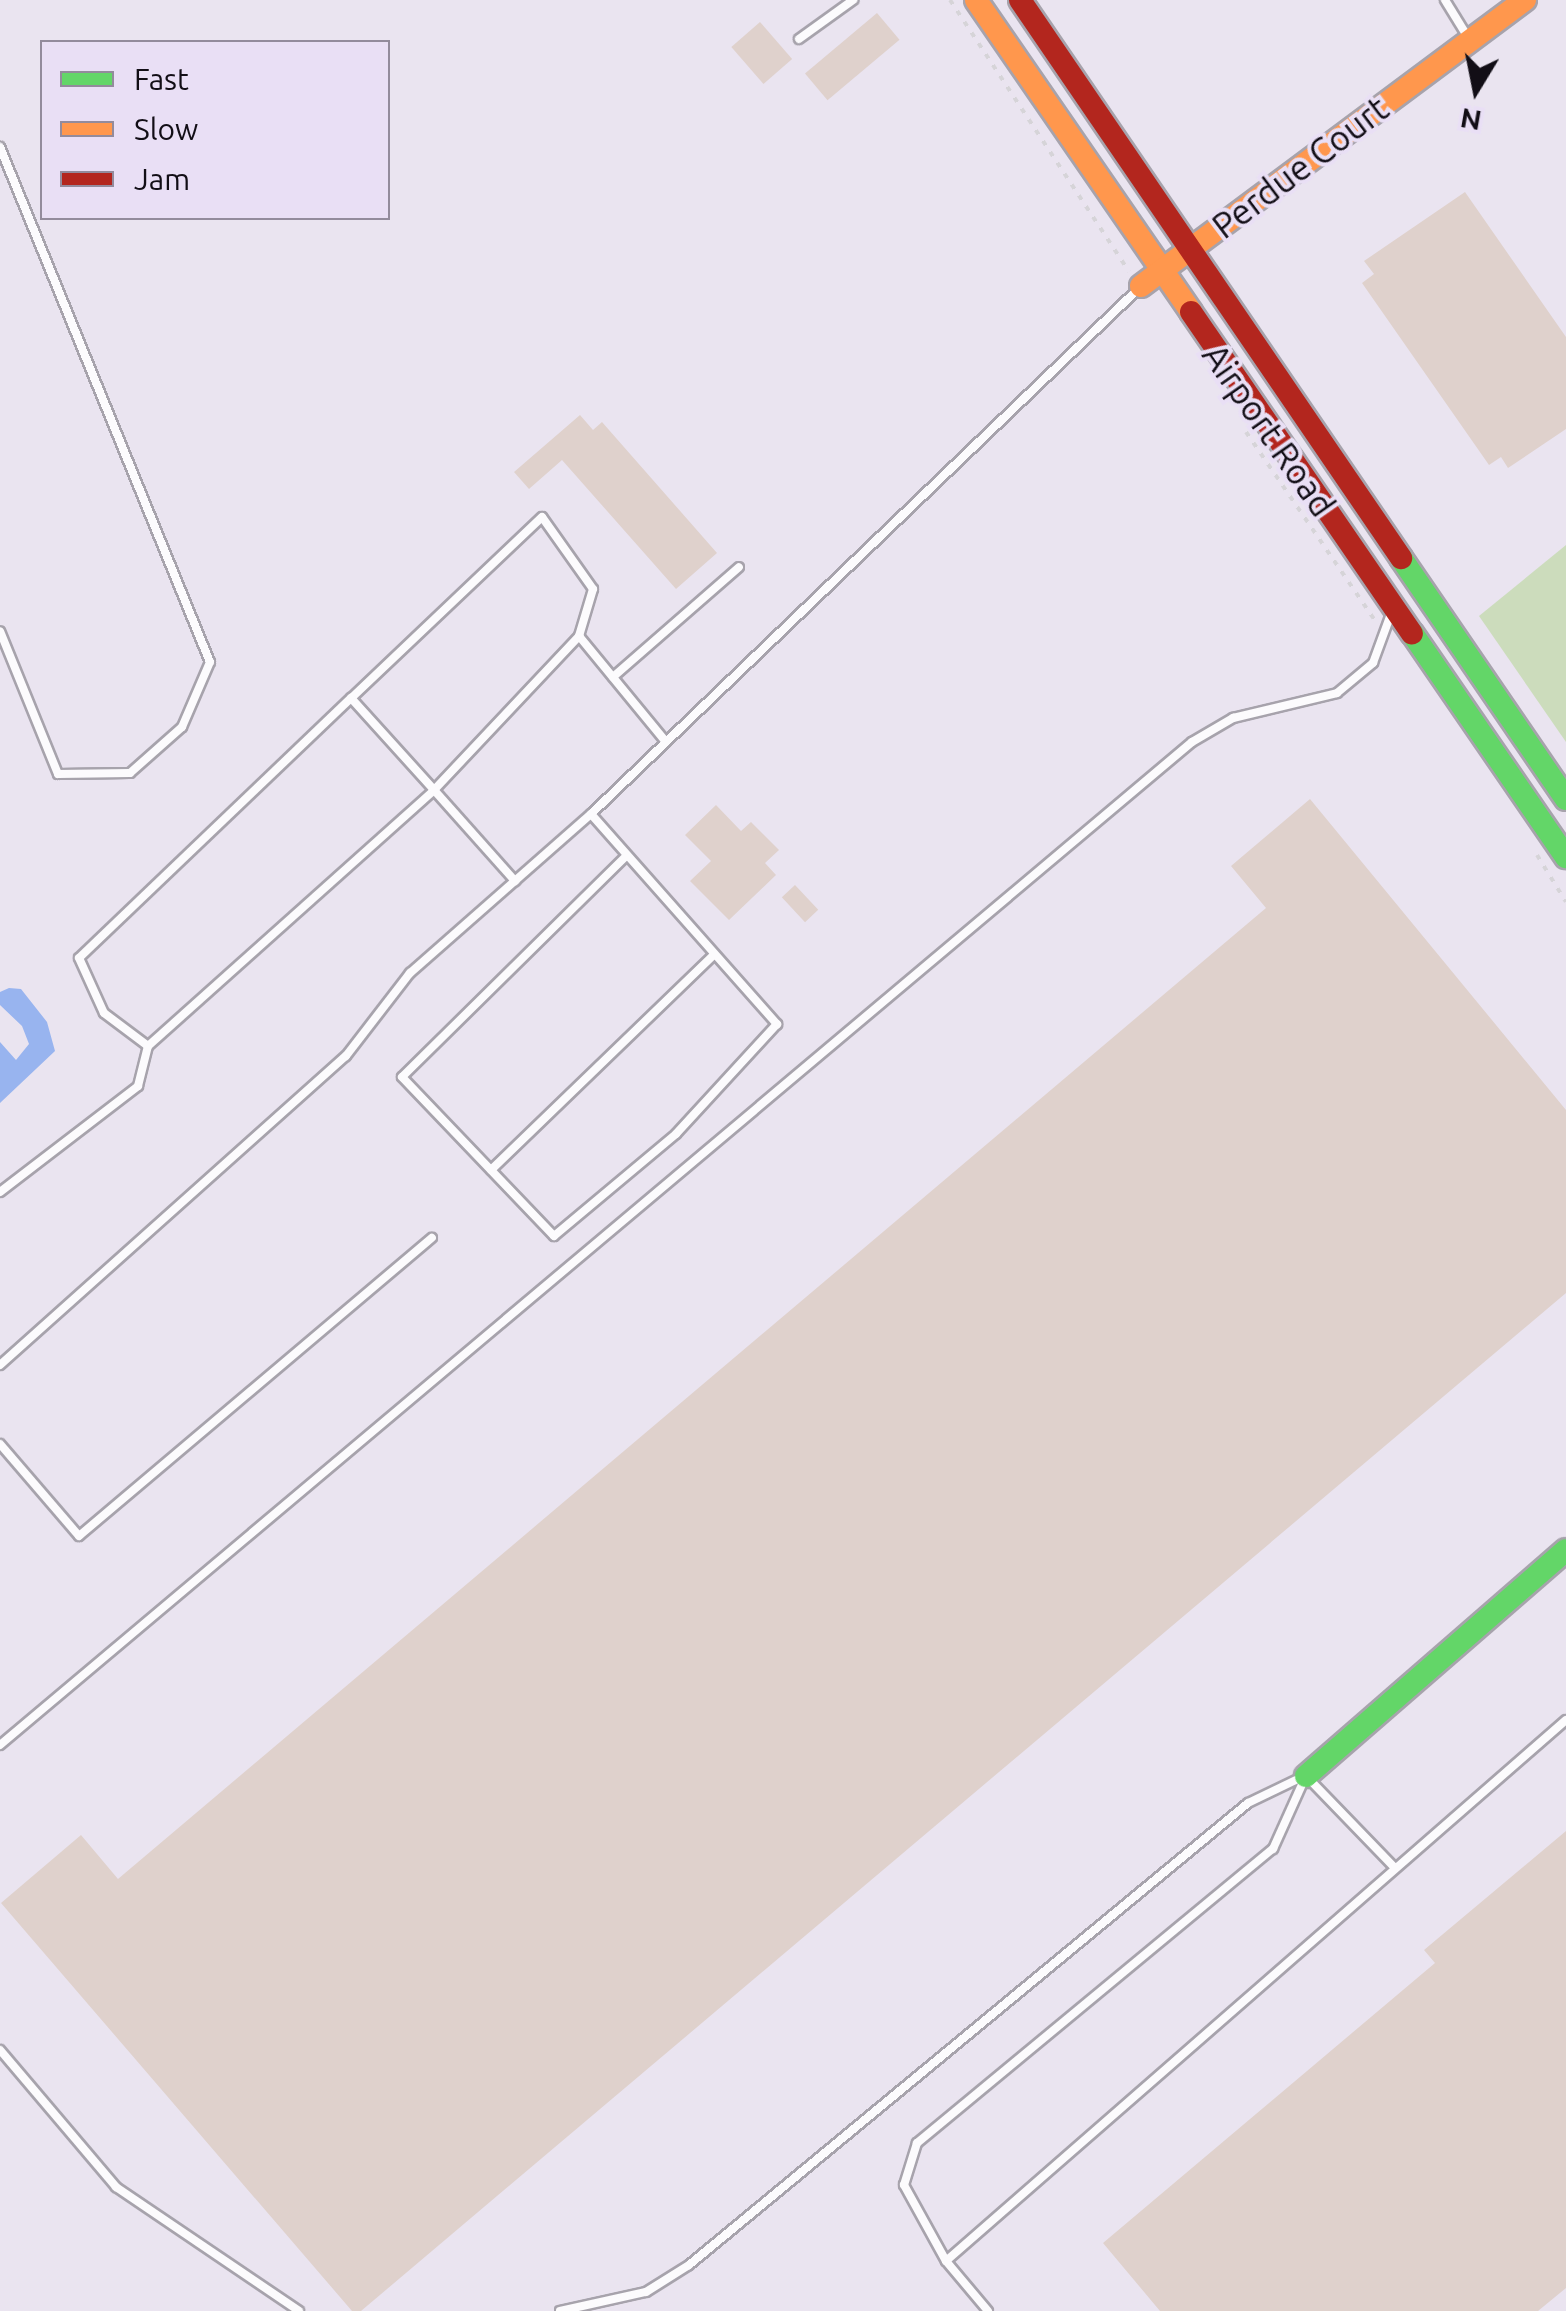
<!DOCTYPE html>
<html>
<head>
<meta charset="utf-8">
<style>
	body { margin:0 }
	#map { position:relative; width:1566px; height:2311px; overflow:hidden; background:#eae4f0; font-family:Ubuntu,sans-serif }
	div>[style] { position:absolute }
	.green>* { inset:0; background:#ccdcbc }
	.water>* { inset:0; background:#98b4ef }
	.building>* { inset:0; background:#dfd1cc; transform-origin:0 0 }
	.path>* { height:4px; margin-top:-2px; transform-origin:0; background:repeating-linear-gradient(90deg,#d6d4d8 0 5px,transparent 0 13px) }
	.roads { filter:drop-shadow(2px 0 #a7a3ac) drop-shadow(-2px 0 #a7a3ac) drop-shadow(0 2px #a7a3ac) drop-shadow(0 -2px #a7a3ac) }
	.lane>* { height:8px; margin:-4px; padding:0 4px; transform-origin:4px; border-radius:4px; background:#fcfbfd }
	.fast>* { height:22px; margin:-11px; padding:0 11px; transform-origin:11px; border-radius:11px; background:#63d668 }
	.slow>* { height:22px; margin:-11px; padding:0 11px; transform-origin:11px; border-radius:11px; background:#ff974d }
	.jam>* { height:22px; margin:-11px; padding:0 11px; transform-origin:11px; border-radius:11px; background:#b3261e }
	span { translate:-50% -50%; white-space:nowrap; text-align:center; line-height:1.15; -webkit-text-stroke:8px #e9dff5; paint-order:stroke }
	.street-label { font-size:35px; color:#120e16 }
	.legend { position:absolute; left:40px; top:40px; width:350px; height:180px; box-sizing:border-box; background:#e9dff5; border:2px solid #938b9c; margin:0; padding:12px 18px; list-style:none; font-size:30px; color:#120e16 }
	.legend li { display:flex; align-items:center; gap:20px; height:50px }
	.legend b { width:50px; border:2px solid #938b9c }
	.north { position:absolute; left:1426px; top:40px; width:100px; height:100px; -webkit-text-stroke:8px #e9dff5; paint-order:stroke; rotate:190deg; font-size:28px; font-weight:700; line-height:40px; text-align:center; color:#120e16 }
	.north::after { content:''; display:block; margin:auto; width:35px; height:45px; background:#120e16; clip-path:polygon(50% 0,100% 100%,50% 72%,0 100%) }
</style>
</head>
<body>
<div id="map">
	<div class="green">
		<div style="clip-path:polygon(1566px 545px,1566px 742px,1479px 616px)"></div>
	</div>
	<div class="water">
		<div style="clip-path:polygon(9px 988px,21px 989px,47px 1022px,55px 1051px,0 1103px,0 1042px,16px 1060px,29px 1044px,22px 1026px,0 1005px,0 992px)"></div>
	</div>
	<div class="building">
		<div style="left:877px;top:13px;width:35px;height:94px;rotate:50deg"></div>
		<div style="left:760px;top:22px;width:49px;height:38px;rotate:49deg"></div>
		<div style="clip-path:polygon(1465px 192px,1566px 337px,1566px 429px,1508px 468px,1501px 457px,1489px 465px,1362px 283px,1374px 274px,1364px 261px)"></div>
		<div style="clip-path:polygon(580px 415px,593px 430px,602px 422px,717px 553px,676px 589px,562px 460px,529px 489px,514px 472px)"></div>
		<div style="clip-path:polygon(1310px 799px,1566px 1110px,1566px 1293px,361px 2311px,352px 2311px,1px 1903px,81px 1835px,118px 1879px,1266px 908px,1231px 866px)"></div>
		<div style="clip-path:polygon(716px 805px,741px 831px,751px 822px,779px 850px,765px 863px,776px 875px,729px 920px,690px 881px,711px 861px,685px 835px)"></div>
		<div style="left:795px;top:885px;width:34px;height:18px;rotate:47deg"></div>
		<div style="clip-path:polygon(1566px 1831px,1566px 2288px,1538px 2311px,1160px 2311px,1103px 2243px,1435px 1963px,1424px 1950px)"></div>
	</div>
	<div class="path">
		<div style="left:950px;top:0;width:325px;rotate:56.6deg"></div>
		<div style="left:1246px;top:432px;width:230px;rotate:55.6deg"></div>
		<div style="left:1537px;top:855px;width:55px;rotate:58.3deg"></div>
	</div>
	<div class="roads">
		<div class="lane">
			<div style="left:1445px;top:0;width:46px;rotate:58.4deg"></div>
			<div style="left:799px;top:39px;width:67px;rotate:-35.8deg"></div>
			<div style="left:0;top:147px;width:556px;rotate:67.82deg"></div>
			<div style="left:210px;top:662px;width:71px;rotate:113.3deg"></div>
			<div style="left:182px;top:727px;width:69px;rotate:138.5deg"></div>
			<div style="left:130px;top:773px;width:72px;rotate:179.2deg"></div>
			<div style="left:58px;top:774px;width:154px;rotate:-112.1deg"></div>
			<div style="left:579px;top:636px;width:137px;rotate:50.6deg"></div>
			<div style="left:613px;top:677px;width:167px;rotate:-41.1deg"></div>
			<div style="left:351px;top:698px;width:124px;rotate:47.9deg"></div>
			<div style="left:434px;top:790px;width:212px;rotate:-46.7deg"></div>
			<div style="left:579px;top:636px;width:49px;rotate:-73.4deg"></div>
			<div style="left:593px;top:589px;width:88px;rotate:-125.3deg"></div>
			<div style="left:542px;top:517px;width:263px;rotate:136.5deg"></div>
			<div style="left:351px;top:698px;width:376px;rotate:136.3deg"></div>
			<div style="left:79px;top:958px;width:60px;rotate:65.6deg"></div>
			<div style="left:104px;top:1013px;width:55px;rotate:36.9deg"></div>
			<div style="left:148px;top:1046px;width:384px;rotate:-41.8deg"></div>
			<div style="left:434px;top:790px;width:122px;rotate:48.3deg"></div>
			<div style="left:591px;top:814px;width:281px;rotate:48.5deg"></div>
			<div style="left:777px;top:1024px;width:149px;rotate:132.6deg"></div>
			<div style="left:676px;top:1134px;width:159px;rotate:140.1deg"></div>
			<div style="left:554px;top:1236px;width:220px;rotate:-133.7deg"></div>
			<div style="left:402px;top:1077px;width:313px;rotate:-44.6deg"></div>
			<div style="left:491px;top:1170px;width:310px;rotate:-44deg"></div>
			<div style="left:0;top:1192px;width:174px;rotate:-37.5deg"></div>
			<div style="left:138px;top:1086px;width:41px;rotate:-76deg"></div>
			<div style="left:0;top:1365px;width:464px;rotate:-41.8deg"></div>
			<div style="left:346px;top:1056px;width:105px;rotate:-52.4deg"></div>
			<div style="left:410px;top:973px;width:241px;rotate:-41.3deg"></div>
			<div style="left:591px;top:814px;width:758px;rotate:-43.82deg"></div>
			<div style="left:0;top:1444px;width:121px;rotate:49.3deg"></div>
			<div style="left:79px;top:1536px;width:462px;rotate:-40.2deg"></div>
			<div style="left:0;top:1745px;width:1558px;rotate:-40.08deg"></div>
			<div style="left:1192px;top:742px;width:48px;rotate:-30.3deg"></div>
			<div style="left:1233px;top:718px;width:107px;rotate:-13.5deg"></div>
			<div style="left:1337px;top:693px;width:47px;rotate:-39.8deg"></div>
			<div style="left:1373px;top:663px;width:55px;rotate:-69.9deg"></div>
			<div style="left:1309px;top:1779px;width:122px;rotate:46deg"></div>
			<div style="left:0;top:2050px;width:180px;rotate:49.7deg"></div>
			<div style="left:116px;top:2187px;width:221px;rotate:34.1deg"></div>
			<div style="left:946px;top:2261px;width:823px;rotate:-41.11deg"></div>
			<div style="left:560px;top:2311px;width:88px;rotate:-12.5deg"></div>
			<div style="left:646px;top:2292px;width:51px;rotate:-32.1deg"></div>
			<div style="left:689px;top:2265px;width:725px;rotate:-39.57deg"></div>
			<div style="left:1248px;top:1803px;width:60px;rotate:-25.7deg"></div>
			<div style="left:988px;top:2311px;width:65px;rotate:-130deg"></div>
			<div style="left:946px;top:2261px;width:87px;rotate:-118.9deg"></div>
			<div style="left:904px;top:2185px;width:44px;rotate:-72.8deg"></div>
			<div style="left:917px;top:2143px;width:462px;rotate:-39.6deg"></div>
			<div style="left:1273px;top:1849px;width:76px;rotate:-65.8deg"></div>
		</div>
		<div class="fast">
			<div style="left:1401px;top:558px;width:292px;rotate:55.6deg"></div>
			<div style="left:1412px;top:633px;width:272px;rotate:55.5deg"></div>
			<div style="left:1306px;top:1776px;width:344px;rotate:-41deg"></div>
		</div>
		<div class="slow">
			<div style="left:976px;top:0;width:379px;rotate:55.4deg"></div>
			<div style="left:1141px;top:286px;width:479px;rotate:-36.7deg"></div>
		</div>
		<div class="jam">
			<div style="left:1020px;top:0;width:676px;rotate:55.67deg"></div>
			<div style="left:1191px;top:312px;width:390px;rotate:55.5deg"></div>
		</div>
	</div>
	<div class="street-label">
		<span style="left:1300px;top:167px;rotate:-37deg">Perdue Court</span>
		<span style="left:1269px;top:430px;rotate:55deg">Airport Road</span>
	</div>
	<ul class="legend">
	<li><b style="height:12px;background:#63d668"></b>Fast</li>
	<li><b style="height:12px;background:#ff974d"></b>Slow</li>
	<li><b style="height:12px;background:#b3261e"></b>Jam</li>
	</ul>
	<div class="north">N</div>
</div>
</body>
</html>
